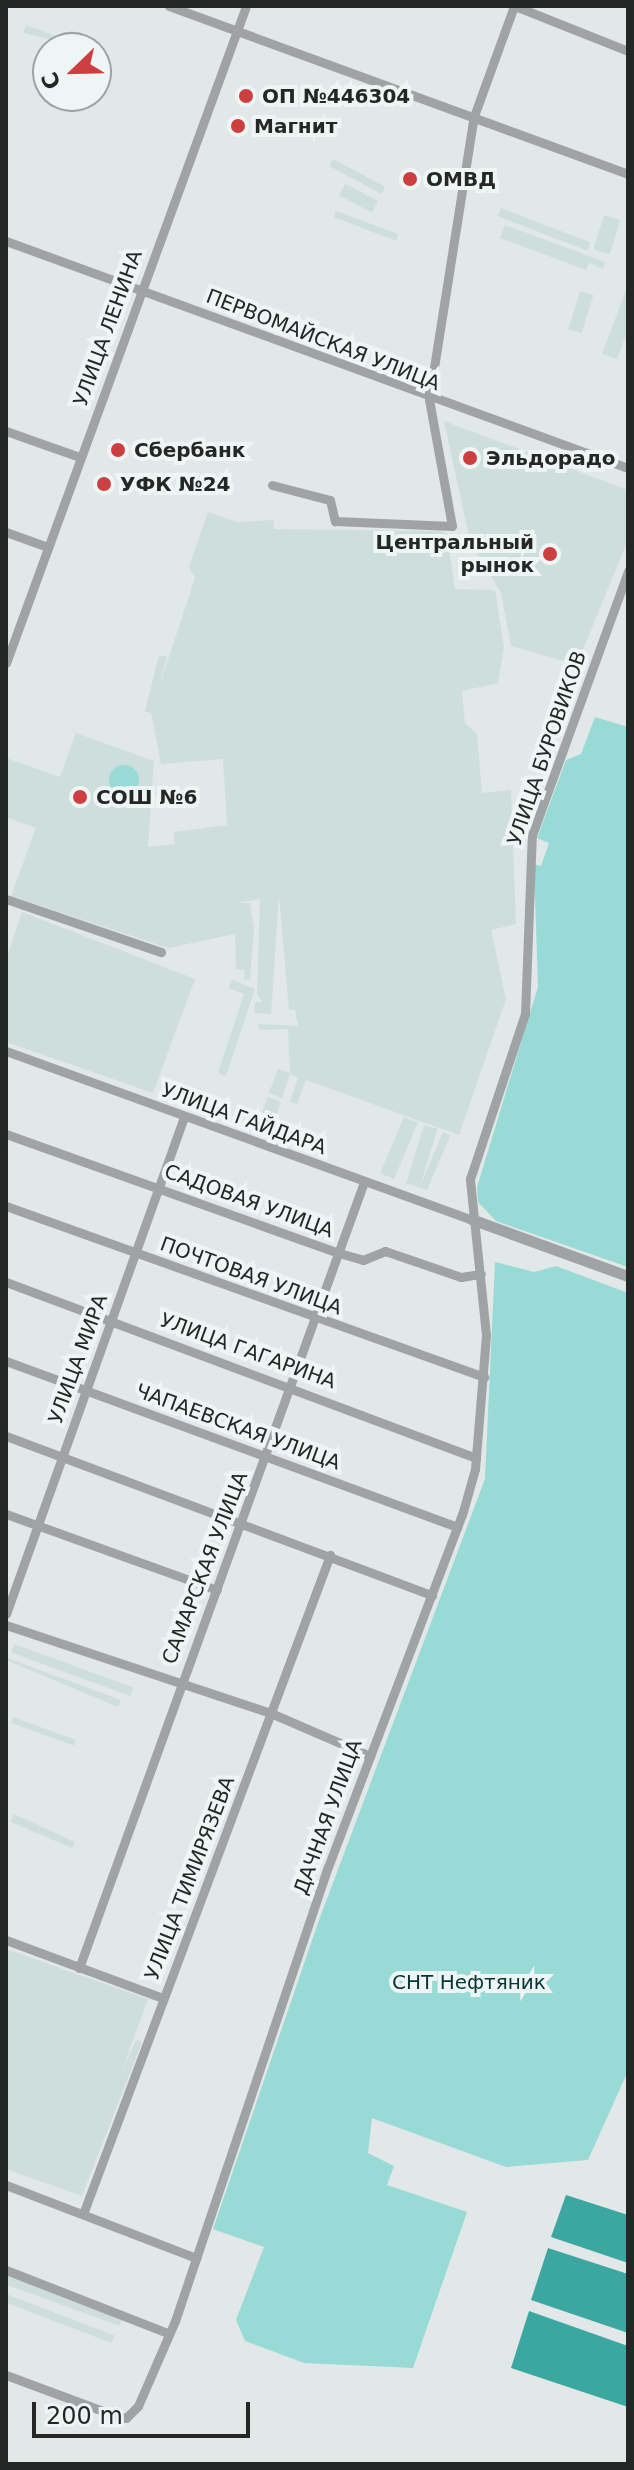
<!DOCTYPE html>
<html>
<head>
<meta charset="utf-8">
<style>
	body { margin:0 }
	#map { position:relative; width:634px; height:2470px; overflow:hidden; background:#e1e8e7; font-family:"DejaVu Sans",sans-serif }
	div>[style] { position:absolute }
	.built>* { inset:0; background:#cededd; transform-origin:0 0 }
	.green>* { inset:0; background:#98dad5 }
	.round { border-radius:50% }
	.water>* { inset:0; background:#3ca7a1 }
	.minor>* { height:9px; margin:-4.5px; padding:0 4.5px; transform-origin:4.5px; border-radius:4.5px; background:#a0a3a3 }
	.tertiary>* { height:11px; margin:-5.5px; padding:0 5.5px; transform-origin:5.5px; border-radius:5.5px; background:#a0a3a3 }
	.dots>* { width:22px; height:22px; translate:-50% -50%; box-sizing:border-box; border:4px solid #eef5f5; border-radius:50% }
	span { translate:-50% -50%; white-space:nowrap; text-align:center; line-height:1.15; -webkit-text-stroke:8px #eef5f5; paint-order:stroke }
	.poi-label { font-size:20px; color:#252727; font-weight:700 }
	.left { translate:0 -50%; text-align:left }
	.right { translate:-100% -50%; text-align:right }
	.street-label { font-size:20px; color:#252727 }
	.park-label { font-size:20px; color:#033634 }
	.frame { position:absolute; inset:0; border:8px solid #252727; pointer-events:none }
	.north { position:absolute; left:32px; top:32px; width:80px; height:80px; box-sizing:border-box; background:#eef5f5; border:2px solid #9ea3a3; border-radius:50%; rotate:247deg; font-size:22px; font-weight:700; line-height:32px; text-align:center; color:#252727 }
	.north::after { content:''; display:block; margin:auto; width:28px; height:36px; background:#cd3e40; clip-path:polygon(50% 0,100% 100%,50% 72%,0 100%) }
	.scale { position:absolute; left:32px; top:2402px; width:218px; height:36px; box-sizing:border-box; border:4px solid #252727; border-top:0; padding-left:10px; font-size:24px; line-height:28px; white-space:nowrap; color:#252727; -webkit-text-stroke:6px #eef5f5; paint-order:stroke }
</style>
</head>
<body>
<div id="map">
	<div class="built">
		<div style="clip-path:polygon(26px 25px,88px 48px,23px 33px)"></div>
		<div style="left:333px;top:159px;width:59px;height:8px;rotate:28deg"></div>
		<div style="left:345px;top:184px;width:37px;height:13px;rotate:27deg"></div>
		<div style="left:501px;top:208px;width:96px;height:9px;rotate:21deg"></div>
		<div style="clip-path:polygon(336px 211px,398px 234px,396px 241px,334px 217px)"></div>
		<div style="left:604px;top:215px;width:17px;height:36px;rotate:17deg"></div>
		<div style="clip-path:polygon(505px 225px,605px 262px,603px 269px,589px 263px,586px 270px,500px 238px)"></div>
		<div style="clip-path:polygon(628px 285px,628px 330px,617px 359px,602px 354px)"></div>
		<div style="left:580px;top:291px;width:14px;height:40px;rotate:17deg"></div>
		<div style="clip-path:polygon(444px 421px,628px 490px,628px 540px,582px 652px,567px 662px,511px 646px,501px 593px,470px 541px)"></div>
		<div style="clip-path:polygon(208px 512px,237px 522px,273px 520px,274px 529px,441px 531px,447px 534px,455px 589px,495px 590px,504px 647px,498px 683px,462px 691px,465px 723px,477px 734px,482px 793px,511px 790px,516px 924px,491px 930px,506px 999px,459px 1135px,306px 1080px,297px 1104px,290px 1102px,298px 1078px,290px 1074px,282px 1098px,269px 1093px,278px 1069px,290px 1073px,288px 1029px,259px 1030px,258px 1024px,298px 1026px,295px 1010px,289px 1010px,279px 896px,271px 1014px,254px 1013px,255px 1002px,263px 1002px,257px 995px,260px 899px,236px 903px,250px 903px,254px 928px,250px 979px,244px 980px,245px 970px,236px 969px,235px 934px,168px 948px,11px 896px,36px 828px,6px 817px,6px 758px,60px 777px,76px 733px,154px 761px,148px 847px,175px 844px,174px 832px,227px 825px,223px 759px,161px 764px,151px 711px,195px 578px,189px 567px)"></div>
		<div style="left:159px;top:655px;width:8px;height:58px;rotate:14deg"></div>
		<div style="clip-path:polygon(22px 912px,195px 979px,153px 1093px,6px 1042px,6px 960px)"></div>
		<div style="clip-path:polygon(232px 980px,255px 989px,226px 1076px,218px 1073px,244px 994px,229px 988px)"></div>
		<div style="left:268px;top:1097px;width:14px;height:34px;rotate:21deg"></div>
		<div style="left:404px;top:1117px;width:15px;height:61px;rotate:23deg"></div>
		<div style="left:424px;top:1125px;width:14px;height:61px;rotate:17deg"></div>
		<div style="left:443px;top:1132px;width:8px;height:60px;rotate:23deg"></div>
		<div style="left:14px;top:1644px;width:127px;height:9px;rotate:20deg"></div>
		<div style="clip-path:polygon(6px 1660px,7px 1658px,121px 1700px,118px 1707px)"></div>
		<div style="left:13px;top:1717px;width:67px;height:6px;rotate:20deg"></div>
		<div style="clip-path:polygon(14px 1814px,75px 1842px,72px 1848px,11px 1822px)"></div>
		<div style="clip-path:polygon(6px 1949px,148px 1999px,121px 2073px,136px 2040px,142px 2042px,82px 2196px,6px 2169px)"></div>
		<div style="left:6px;top:2275px;width:124px;height:9px;rotate:20deg"></div>
		<div style="left:6px;top:2294px;width:116px;height:8px;rotate:21deg"></div>
	</div>
	<div class="green">
		<div style="clip-path:polygon(595px 717px,628px 727px,628px 1267px,496px 1221px,478px 1202px,477px 1187px,538px 987px,534px 864px,541px 866px,549px 843px,537px 838px,566px 760px,581px 754px)"></div>
		<div class="round" style="left:109px;top:765px;width:30px;height:30px"></div>
		<div style="clip-path:polygon(495px 1262px,534px 1272px,556px 1266px,628px 1293px,628px 2071px,588px 2160px,506px 2167px,372px 2118px,368px 2153px,394px 2166px,387px 2185px,467px 2212px,413px 2368px,304px 2363px,245px 2341px,236px 2320px,264px 2247px,213px 2229px,319px 1920px,485px 1479px)"></div>
	</div>
	<div class="water">
		<div style="clip-path:polygon(566px 2195px,628px 2215px,628px 2263px,551px 2237px)"></div>
		<div style="clip-path:polygon(548px 2248px,628px 2274px,628px 2333px,531px 2300px)"></div>
		<div style="clip-path:polygon(529px 2311px,628px 2346px,628px 2407px,511px 2368px)"></div>
	</div>
	<div class="minor">
		<div style="left:169px;top:6px;width:489px;rotate:20.1deg"></div>
		<div style="left:515px;top:6px;width:122px;rotate:21.7deg"></div>
		<div style="left:6px;top:241px;width:662px;rotate:20.05deg"></div>
		<div style="left:6px;top:431px;width:78px;rotate:19.4deg"></div>
		<div style="left:272px;top:485px;width:60px;rotate:14.5deg"></div>
		<div style="left:330px;top:500px;width:22px;rotate:77deg"></div>
		<div style="left:335px;top:521px;width:117px;rotate:2.4deg"></div>
		<div style="left:452px;top:526px;width:129px;rotate:-100.3deg"></div>
		<div style="left:429px;top:399px;width:287px;rotate:-81deg"></div>
		<div style="left:474px;top:116px;width:117px;rotate:-70deg"></div>
		<div style="left:6px;top:532px;width:45px;rotate:19.7deg"></div>
		<div style="left:6px;top:663px;width:699px;rotate:-69.93deg"></div>
		<div style="left:6px;top:899px;width:164px;rotate:18.9deg"></div>
		<div style="left:6px;top:1051px;width:494px;rotate:19.9deg"></div>
		<div style="left:6px;top:1134px;width:354px;rotate:19.7deg"></div>
		<div style="left:339px;top:1253px;width:25px;rotate:16deg"></div>
		<div style="left:363px;top:1260px;width:24px;rotate:-22deg"></div>
		<div style="left:385px;top:1251px;width:80px;rotate:18.9deg"></div>
		<div style="left:461px;top:1277px;width:20px;rotate:-9deg"></div>
		<div style="left:6px;top:1206px;width:508px;rotate:19.68deg"></div>
		<div style="left:6px;top:1282px;width:502px;rotate:20.53deg"></div>
		<div style="left:6px;top:1361px;width:481px;rotate:20.2deg"></div>
		<div style="left:6px;top:1436px;width:455px;rotate:20.5deg"></div>
		<div style="left:6px;top:1514px;width:224px;rotate:19.8deg"></div>
		<div style="left:6px;top:1614px;width:528px;rotate:-70.3deg"></div>
		<div style="left:6px;top:1625px;width:281px;rotate:18.4deg"></div>
		<div style="left:273px;top:1714px;width:106px;rotate:23.4deg"></div>
		<div style="left:6px;top:1940px;width:167px;rotate:20.3deg"></div>
		<div style="left:79px;top:1968px;width:836px;rotate:-70.07deg"></div>
		<div style="left:6px;top:2185px;width:204px;rotate:21deg"></div>
		<div style="left:83px;top:2214px;width:704px;rotate:-69.45deg"></div>
		<div style="left:6px;top:2270px;width:171px;rotate:21.3deg"></div>
		<div style="left:6px;top:2375px;width:117px;rotate:20.4deg"></div>
		<div style="left:116px;top:2416px;width:10px;rotate:11deg"></div>
		<div style="left:126px;top:2418px;width:17px;rotate:-45deg"></div>
		<div style="left:138px;top:2406px;width:93px;rotate:-66.5deg"></div>
		<div style="left:175px;top:2321px;width:479px;rotate:-71.4deg"></div>
		<div style="left:328px;top:1867px;width:377px;rotate:-69.2deg"></div>
		<div style="left:462px;top:1515px;width:48px;rotate:-74.2deg"></div>
		<div style="left:475px;top:1469px;width:134px;rotate:-85.3deg"></div>
		<div style="left:486px;top:1335px;width:157px;rotate:-95.9deg"></div>
		<div style="left:470px;top:1179px;width:174px;rotate:-71.6deg"></div>
		<div style="left:525px;top:1014px;width:179px;rotate:-87.8deg"></div>
		<div style="left:532px;top:835px;width:281px;rotate:-70deg"></div>
	</div>
	<div class="tertiary">
		<div style="left:471px;top:1219px;width:167px;rotate:20deg"></div>
	</div>
	<div class="dots">
		<div style="left:246px;top:96px;background:#cd3e40"></div>
		<div style="left:238px;top:126px;background:#cd3e40"></div>
		<div style="left:410px;top:179px;background:#cd3e40"></div>
		<div style="left:118px;top:450px;background:#cd3e40"></div>
		<div style="left:470px;top:458px;background:#cd3e40"></div>
		<div style="left:104px;top:484px;background:#cd3e40"></div>
		<div style="left:550px;top:554px;background:#cd3e40"></div>
		<div style="left:80px;top:797px;background:#cd3e40"></div>
	</div>
	<div class="poi-label">
		<span class="left" style="left:262px;top:96px">ОП №446304</span>
		<span class="left" style="left:254px;top:126px">Магнит</span>
		<span class="left" style="left:426px;top:179px">ОМВД</span>
		<span class="left" style="left:134px;top:450px">Сбербанк</span>
		<span class="left" style="left:486px;top:458px">Эльдорадо</span>
		<span class="left" style="left:120px;top:484px">УФК №24</span>
		<span class="right" style="left:534px;top:554px">Центральный<br>рынок</span>
		<span class="left" style="left:96px;top:797px">СОШ №6</span>
	</div>
	<div class="street-label">
		<span style="left:108px;top:328px;rotate:-70deg">УЛИЦА ЛЕНИНА</span>
		<span style="left:323px;top:340px;rotate:21deg">ПЕРВОМАЙСКАЯ УЛИЦА</span>
		<span style="left:547px;top:748px;rotate:-71deg">УЛИЦА БУРОВИКОВ</span>
		<span style="left:244px;top:1119px;rotate:20deg">УЛИЦА ГАЙДАРА</span>
		<span style="left:249px;top:1201px;rotate:20deg">САДОВАЯ УЛИЦА</span>
		<span style="left:251px;top:1276px;rotate:20deg">ПОЧТОВАЯ УЛИЦА</span>
		<span style="left:248px;top:1351px;rotate:20deg">УЛИЦА ГАГАРИНА</span>
		<span style="left:78px;top:1359px;rotate:-70deg">УЛИЦА МИРА</span>
		<span style="left:238px;top:1427px;rotate:20deg">ЧАПАЕВСКАЯ УЛИЦА</span>
		<span style="left:205px;top:1568px;rotate:-69deg">САМАРСКАЯ УЛИЦА</span>
		<span style="left:328px;top:1817px;rotate:-70deg">ДАЧНАЯ УЛИЦА</span>
		<span style="left:190px;top:1878px;rotate:-69deg">УЛИЦА ТИМИРЯЗЕВА</span>
	</div>
	<div class="park-label">
		<span style="left:469px;top:1982px">СНТ Нефтяник</span>
	</div>
	<div class="frame"></div>
	<div class="north">С</div>
	<div class="scale">200 m</div>
</div>
</body>
</html>
